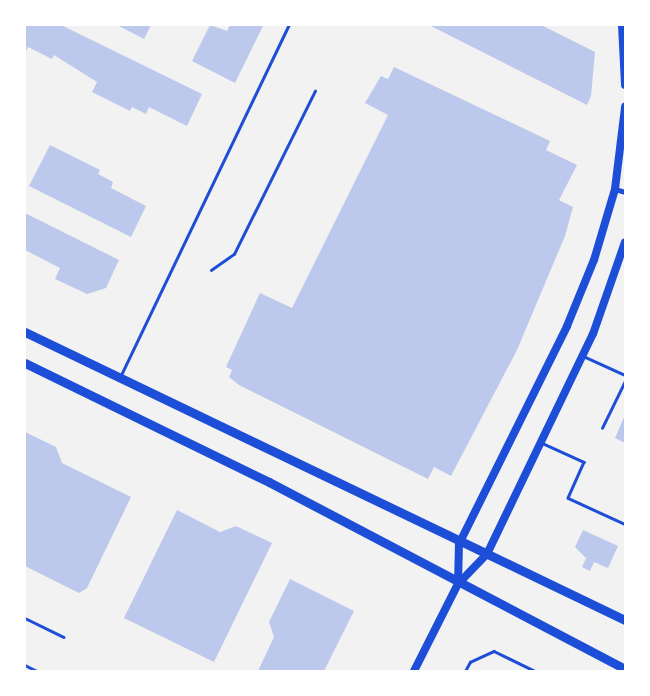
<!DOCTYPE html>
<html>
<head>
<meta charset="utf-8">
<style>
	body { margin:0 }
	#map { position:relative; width:650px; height:696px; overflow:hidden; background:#f2f2f2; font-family:Ubuntu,sans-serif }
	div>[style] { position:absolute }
	.building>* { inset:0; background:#bdc9ec }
	.service>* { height:2.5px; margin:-1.25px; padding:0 1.25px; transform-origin:1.25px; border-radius:1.25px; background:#1d4ed8 }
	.minor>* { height:5px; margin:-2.5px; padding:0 2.5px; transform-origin:2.5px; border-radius:2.5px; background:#1d4ed8 }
	.secondary>* { height:8px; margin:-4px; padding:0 4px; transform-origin:4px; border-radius:4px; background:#1d4ed8 }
	.primary>* { height:9px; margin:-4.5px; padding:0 4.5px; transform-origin:4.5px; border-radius:4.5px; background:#1d4ed8 }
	span { translate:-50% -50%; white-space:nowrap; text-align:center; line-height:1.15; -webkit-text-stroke:5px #fff; paint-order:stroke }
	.frame { position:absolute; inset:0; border:26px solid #fff; pointer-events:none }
</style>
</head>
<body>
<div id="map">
	<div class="building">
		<div style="clip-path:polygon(25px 25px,61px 25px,202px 94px,187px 126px,149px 107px,146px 114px,132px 107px,130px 111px,92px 92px,97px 82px,54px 55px,52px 59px,28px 47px,25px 54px)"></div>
		<div style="clip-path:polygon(117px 25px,151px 25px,144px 39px)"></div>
		<div style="clip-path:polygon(210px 25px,227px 31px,230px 25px,263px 26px,235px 83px,192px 61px)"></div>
		<div style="clip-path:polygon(429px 25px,541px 25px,595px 52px,591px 96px,587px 105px)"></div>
		<div style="clip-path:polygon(394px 67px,550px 141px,546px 150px,577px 165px,559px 200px,573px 207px,565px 236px,517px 350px,451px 476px,434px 467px,428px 479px,239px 385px,229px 377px,232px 370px,226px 367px,260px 293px,292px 308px,388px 115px,365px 103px,381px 76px,388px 79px)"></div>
		<div style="clip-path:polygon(50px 145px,100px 170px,98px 174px,113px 182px,111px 188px,146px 206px,131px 237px,29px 186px)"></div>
		<div style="clip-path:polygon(25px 213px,119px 260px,106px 288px,87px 294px,55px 279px,60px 268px,25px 250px)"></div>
		<div style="clip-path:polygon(625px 415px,625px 443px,615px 438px)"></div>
		<div style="clip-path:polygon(25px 432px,56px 447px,62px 463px,131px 497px,87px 588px,79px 593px,25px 566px)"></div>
		<div style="clip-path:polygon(177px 510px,220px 532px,236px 526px,272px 543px,214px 662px,124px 618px)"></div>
		<div style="clip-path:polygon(583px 530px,618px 546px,608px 568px,594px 562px,590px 571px,582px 567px,586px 558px,575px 547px)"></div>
		<div style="clip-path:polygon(290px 579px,354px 611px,324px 671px,258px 671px,274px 637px,269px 622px)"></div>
	</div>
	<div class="service">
		<div style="left:211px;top:270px;width:28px;rotate:-35deg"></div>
		<div style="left:234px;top:254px;width:182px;rotate:-63.6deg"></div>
		<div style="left:583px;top:356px;width:46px;rotate:24.3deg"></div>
		<div style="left:121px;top:375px;width:388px;rotate:-64.4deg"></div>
		<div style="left:602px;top:428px;width:52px;rotate:-63.9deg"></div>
		<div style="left:542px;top:443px;width:46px;rotate:24.3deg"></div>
		<div style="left:584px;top:462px;width:39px;rotate:114deg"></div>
		<div style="left:568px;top:498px;width:63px;rotate:24.5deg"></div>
		<div style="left:25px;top:618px;width:43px;rotate:26deg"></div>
		<div style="left:25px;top:665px;width:13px;rotate:27deg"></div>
		<div style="left:465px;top:671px;width:10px;rotate:-61deg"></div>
		<div style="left:470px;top:662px;width:26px;rotate:-25deg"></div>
		<div style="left:494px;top:651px;width:46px;rotate:26deg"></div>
	</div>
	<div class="minor">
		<div style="left:615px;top:189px;width:10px;rotate:17deg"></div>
	</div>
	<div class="secondary">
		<div style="left:622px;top:25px;width:60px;rotate:87.1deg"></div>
		<div style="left:458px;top:584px;width:40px;rotate:-88.6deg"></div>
		<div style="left:459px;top:544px;width:243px;rotate:-63.6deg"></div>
		<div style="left:567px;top:326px;width:71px;rotate:-67.8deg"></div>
		<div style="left:594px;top:260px;width:74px;rotate:-73.5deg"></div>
		<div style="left:615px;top:189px;width:83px;rotate:-83deg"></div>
		<div style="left:414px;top:671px;width:97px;rotate:-63.2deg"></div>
		<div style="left:458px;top:584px;width:42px;rotate:-46deg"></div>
		<div style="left:487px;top:554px;width:244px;rotate:-64.3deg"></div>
		<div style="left:593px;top:334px;width:97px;rotate:-70.8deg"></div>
	</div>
	<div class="primary">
		<div style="left:25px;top:332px;width:666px;rotate:25.64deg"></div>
		<div style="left:25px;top:363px;width:271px;rotate:26deg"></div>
		<div style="left:269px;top:482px;width:402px;rotate:27.7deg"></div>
	</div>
	<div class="frame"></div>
</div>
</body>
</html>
